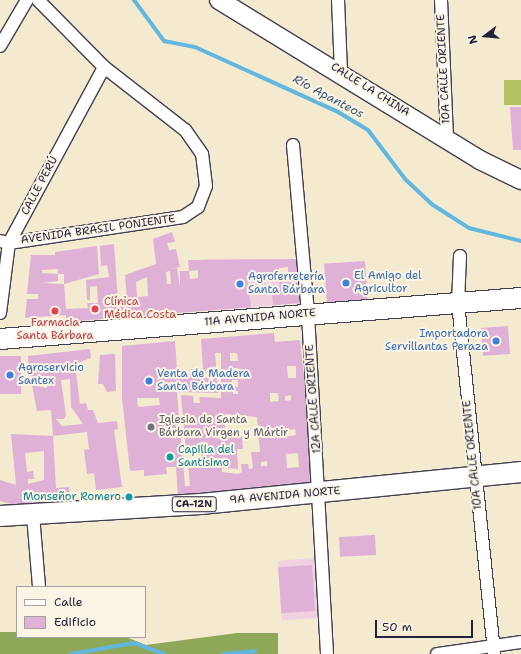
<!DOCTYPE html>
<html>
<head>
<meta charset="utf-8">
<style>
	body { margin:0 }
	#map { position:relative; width:521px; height:654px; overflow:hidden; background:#f3ead0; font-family:"Shantell Sans",sans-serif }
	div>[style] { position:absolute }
	.built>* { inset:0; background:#f1d0e2; transform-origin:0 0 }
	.green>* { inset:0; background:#b3c163; transform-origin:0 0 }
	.forest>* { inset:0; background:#8ea759 }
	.stream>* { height:4px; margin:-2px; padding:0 2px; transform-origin:2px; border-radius:2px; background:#62b7df }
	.building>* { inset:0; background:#dfb1d7; transform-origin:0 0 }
	.roads { filter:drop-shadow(1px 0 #414051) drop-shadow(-1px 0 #414051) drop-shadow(0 1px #414051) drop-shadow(0 -1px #414051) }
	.minor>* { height:12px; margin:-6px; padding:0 6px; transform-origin:6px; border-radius:6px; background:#fff }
	.secondary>* { height:18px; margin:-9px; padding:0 9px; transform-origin:9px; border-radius:9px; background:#fff }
	.primary>* { height:20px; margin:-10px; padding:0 10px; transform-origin:10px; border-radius:10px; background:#fff }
	.dots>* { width:11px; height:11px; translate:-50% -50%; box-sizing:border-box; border:2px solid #fcf5e5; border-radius:50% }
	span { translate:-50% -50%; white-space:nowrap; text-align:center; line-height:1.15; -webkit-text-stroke:4px #fcf5e5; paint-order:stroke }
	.shield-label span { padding:1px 3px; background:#fcf5e5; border:1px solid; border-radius:3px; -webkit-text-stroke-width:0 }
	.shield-label { font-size:10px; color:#22223b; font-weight:700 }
	.street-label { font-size:11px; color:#22223b }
	.shop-label { font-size:11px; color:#366cbe }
	.left { translate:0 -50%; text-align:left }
	.right { translate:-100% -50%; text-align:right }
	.health-label { font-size:11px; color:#be3a42 }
	.worship-label { font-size:11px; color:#5b616d }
	.culture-label { font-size:11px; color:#0d838f }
	.water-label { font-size:12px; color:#385674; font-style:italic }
	.legend { position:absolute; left:16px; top:586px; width:130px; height:52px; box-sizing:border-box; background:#fcf5e5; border:1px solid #a5a1a1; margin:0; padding:5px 7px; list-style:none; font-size:12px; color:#22223b }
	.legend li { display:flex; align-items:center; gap:8px; height:20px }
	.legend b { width:20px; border:1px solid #a5a1a1 }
	.north { position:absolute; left:465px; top:16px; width:40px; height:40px; -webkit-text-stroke:3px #fcf5e5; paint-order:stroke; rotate:254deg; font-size:11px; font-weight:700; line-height:16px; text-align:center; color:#22223b }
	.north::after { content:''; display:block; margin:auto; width:14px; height:18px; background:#22223b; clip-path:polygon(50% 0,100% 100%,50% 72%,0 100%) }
	.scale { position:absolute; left:375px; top:620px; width:98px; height:18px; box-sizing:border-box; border:2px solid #22223b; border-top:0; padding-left:5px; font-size:12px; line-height:14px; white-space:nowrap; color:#22223b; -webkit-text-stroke:3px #fcf5e5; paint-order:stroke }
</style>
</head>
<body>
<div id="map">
	<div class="built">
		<div style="clip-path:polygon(205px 259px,278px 259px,281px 305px,203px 311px,198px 278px,206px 277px)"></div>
		<div style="left:317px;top:558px;width:60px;height:39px;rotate:86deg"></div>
	</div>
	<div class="green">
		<div style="left:521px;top:80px;width:25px;height:17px;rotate:90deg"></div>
	</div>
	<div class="forest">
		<div style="clip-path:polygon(0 632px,17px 632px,17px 637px,126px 637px,146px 645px,237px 633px,278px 633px,278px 654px,0 654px)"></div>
	</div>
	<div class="stream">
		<div style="left:134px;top:0;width:51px;rotate:53.8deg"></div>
		<div style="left:164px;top:41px;width:32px;rotate:11deg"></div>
		<div style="left:195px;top:47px;width:157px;rotate:24.4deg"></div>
		<div style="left:338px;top:112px;width:35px;rotate:31deg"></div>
		<div style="left:368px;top:130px;width:61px;rotate:52.9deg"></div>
		<div style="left:405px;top:179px;width:38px;rotate:43deg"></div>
		<div style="left:433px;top:205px;width:43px;rotate:32.6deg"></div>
		<div style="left:469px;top:228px;width:54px;rotate:14deg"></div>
		<div style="left:71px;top:654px;width:64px;rotate:-9.9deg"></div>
		<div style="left:134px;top:643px;width:32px;rotate:20deg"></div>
		<div style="left:223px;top:654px;width:32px;rotate:-5deg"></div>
	</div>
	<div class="building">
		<div style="clip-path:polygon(510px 107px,521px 107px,521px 150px,513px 150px)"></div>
		<div style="clip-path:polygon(evenodd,172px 232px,175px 242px,167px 243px,169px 250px,176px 249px,180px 267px,170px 269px,177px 268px,180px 287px,180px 271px,189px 271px,190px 279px,198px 278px,198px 270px,189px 271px,188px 260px,300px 259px,304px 303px,273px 305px,272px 292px,280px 292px,279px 276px,247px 277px,251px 307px,66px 322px,66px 315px,25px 318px,27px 299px,38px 299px,38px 294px,27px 294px,31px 255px,55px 255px,55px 252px,97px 246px,99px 274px,64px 284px,66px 309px,88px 308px,87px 303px,98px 303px,97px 286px,90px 287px,90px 300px,87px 300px,86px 280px,109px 277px,107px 265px,101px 266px,100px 246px,114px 244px,118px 301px,127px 300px,125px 275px,156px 264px,153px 239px,172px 232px,288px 267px,288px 274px,279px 274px,279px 268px,288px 267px,172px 232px,58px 269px,58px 274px,42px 273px,42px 270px,58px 269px,172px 232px,170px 271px,171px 284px,167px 284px,166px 272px,170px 271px,172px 232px,58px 274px,64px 274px,64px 284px,42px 283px,58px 281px,58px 274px,172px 232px,147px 277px,148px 296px,137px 297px,136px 282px,147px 277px)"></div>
		<div style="left:365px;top:261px;width:41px;height:41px;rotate:86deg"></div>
		<div style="left:508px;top:326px;width:28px;height:27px;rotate:86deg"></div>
		<div style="clip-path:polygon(evenodd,274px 333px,275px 342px,300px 340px,316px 486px,280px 489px,279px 486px,239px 490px,239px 494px,178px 497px,176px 467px,166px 467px,167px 474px,144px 476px,144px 470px,130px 471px,122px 398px,122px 346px,175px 341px,177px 370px,186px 369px,186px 378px,190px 378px,191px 369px,194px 369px,194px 378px,199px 378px,203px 369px,201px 339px,274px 333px,215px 353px,221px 353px,221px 398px,199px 397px,200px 403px,194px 403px,193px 396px,181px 395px,186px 452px,198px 451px,197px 444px,202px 444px,201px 463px,188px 463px,190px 486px,185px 486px,177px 392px,218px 393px,215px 353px,274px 333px,230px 353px,237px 353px,238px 361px,230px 361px,230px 353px,274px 333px,287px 366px,296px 366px,296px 378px,288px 378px,287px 366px,274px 333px,232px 368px,239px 368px,238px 375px,232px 375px,232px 368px,274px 333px,206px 369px,210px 369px,210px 378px,205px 378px,206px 369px,274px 333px,232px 380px,238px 380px,238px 387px,232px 386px,232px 380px,274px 333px,233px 391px,238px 391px,238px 394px,233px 394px,233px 391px,274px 333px,270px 393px,278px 393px,279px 401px,270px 402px,270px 393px,274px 333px,291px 395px,291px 400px,285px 401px,285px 396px,291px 395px,274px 333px,137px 398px,159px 398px,160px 405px,138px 407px,137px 398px,274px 333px,225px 414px,257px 417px,260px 452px,251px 452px,253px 468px,249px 469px,248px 464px,241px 464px,242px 472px,238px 474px,222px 472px,222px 468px,238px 469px,237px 449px,243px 449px,242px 436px,225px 437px,225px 414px,274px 333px,203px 418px,207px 418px,207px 423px,203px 424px,203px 418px,274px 333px,203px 428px,207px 428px,207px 434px,204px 434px,203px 428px,274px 333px,295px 429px,296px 435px,284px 437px,283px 431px,295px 429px,274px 333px,204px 443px,208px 443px,208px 448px,204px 449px,204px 443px,274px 333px,298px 453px,299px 467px,287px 468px,286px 454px,298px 453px,274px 333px,267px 461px,267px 466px,261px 466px,261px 462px,267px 461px)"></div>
		<div style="clip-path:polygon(evenodd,90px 349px,91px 358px,75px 364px,80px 404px,86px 403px,88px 410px,93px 410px,98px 423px,117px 421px,118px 429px,114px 430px,122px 487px,96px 490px,94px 473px,87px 474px,84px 450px,89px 449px,87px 432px,53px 436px,51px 410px,37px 411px,32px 385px,47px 388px,49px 376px,29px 378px,28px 356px,90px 349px,70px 379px,71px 407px,83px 424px,62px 426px,56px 419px,64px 419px,66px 415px,61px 380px,70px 379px)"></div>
		<div style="clip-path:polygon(115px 354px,116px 391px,107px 392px,103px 384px,98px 384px,100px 355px)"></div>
		<div style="left:21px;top:356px;width:38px;height:21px;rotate:90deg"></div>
		<div style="clip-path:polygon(evenodd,11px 434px,53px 436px,56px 488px,69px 487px,71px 507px,18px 506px,0 501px,0 480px,16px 485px,11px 434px,44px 451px,44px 480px,28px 484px,28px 479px,34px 479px,33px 471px,27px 472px,25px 453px,44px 451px)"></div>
		<div style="left:375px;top:535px;width:20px;height:36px;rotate:87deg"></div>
		<div style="left:312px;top:565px;width:46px;height:34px;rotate:86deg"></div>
	</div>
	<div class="roads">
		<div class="minor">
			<div style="left:338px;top:0;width:73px;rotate:87.6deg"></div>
			<div style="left:441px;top:0;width:137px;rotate:87.5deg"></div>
			<div style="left:0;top:46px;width:53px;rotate:-59.6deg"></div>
			<div style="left:293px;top:145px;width:170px;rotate:84.9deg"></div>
			<div style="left:308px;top:314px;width:341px;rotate:86.8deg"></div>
			<div style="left:0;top:241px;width:9px;rotate:13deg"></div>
			<div style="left:9px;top:243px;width:176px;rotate:-8.5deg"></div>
			<div style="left:183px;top:217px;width:18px;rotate:-34deg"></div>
			<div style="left:198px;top:207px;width:22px;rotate:-69deg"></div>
			<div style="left:206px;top:186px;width:32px;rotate:-97deg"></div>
			<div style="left:202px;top:154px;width:29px;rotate:-125deg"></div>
			<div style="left:185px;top:130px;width:103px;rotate:-142.1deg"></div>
			<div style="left:104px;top:67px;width:94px;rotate:-134.6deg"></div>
			<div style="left:460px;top:256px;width:47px;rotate:92.4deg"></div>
			<div style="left:458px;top:303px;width:353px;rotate:84.1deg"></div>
			<div style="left:0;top:313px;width:71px;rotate:-82.7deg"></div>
			<div style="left:9px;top:243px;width:200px;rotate:-61.6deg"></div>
			<div style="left:33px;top:515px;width:72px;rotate:85.2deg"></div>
			<div style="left:437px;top:654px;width:85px;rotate:-8.1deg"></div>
		</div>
		<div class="secondary">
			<div style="left:219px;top:0;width:306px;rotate:31.5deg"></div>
			<div style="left:480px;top:160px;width:46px;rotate:26deg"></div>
		</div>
		<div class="primary">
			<div style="left:0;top:339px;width:523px;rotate:-4.5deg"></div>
			<div style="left:0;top:516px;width:201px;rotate:-3.4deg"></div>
			<div style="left:201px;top:504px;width:322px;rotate:-5.7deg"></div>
		</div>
	</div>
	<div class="dots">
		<div style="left:346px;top:283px;background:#3f7fe0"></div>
		<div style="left:240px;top:284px;background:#3f7fe0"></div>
		<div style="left:95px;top:309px;background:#e0444e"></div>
		<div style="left:55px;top:311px;background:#e0444e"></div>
		<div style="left:496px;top:341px;background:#3f7fe0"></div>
		<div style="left:10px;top:375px;background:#3f7fe0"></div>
		<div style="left:149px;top:381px;background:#3f7fe0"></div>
		<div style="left:151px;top:427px;background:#6b7280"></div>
		<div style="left:170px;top:457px;background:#0f9aa8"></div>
		<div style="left:129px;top:497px;background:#0f9aa8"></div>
	</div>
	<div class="shield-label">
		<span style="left:194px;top:504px">CA-12N</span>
	</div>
	<div class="street-label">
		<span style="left:444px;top:69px;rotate:-93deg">10A CALLE ORIENTE</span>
		<span style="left:370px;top:90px;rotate:32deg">CALLE LA CHINA</span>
		<span style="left:40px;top:186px;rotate:-62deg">CALLE PERÚ</span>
		<span style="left:98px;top:230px;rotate:-8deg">AVENIDA BRASIL PONIENTE</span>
		<span style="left:260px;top:318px;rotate:-5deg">11A AVENIDA NORTE</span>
		<span style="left:314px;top:399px;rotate:-94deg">12A CALLE ORIENTE</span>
		<span style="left:473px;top:455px;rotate:-96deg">10A CALLE ORIENTE</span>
		<span style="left:285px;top:496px;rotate:-5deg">9A AVENIDA NORTE</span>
	</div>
	<div class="shop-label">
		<span class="left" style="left:354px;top:283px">El Amigo del<br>Agricultor</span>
		<span class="left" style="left:248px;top:284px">Agroferretería<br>Santa Bárbara</span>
		<span class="right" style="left:488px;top:341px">Importadora<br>Servillantas Peraza</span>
		<span class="left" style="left:18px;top:375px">Agroservicio<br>Santex</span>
		<span class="left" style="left:157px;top:381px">Venta de Madera<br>Santa Bárbara</span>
	</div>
	<div class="health-label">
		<span class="left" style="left:104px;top:309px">Clínica<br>Médica Costa</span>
		<span style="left:55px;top:330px">Farmacia<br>Santa Bárbara</span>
	</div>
	<div class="worship-label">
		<span class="left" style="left:159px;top:427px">Iglesia de Santa<br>Bárbara Virgen y Mártir</span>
	</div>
	<div class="culture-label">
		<span class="left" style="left:178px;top:457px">Capilla del<br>Santísimo</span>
		<span class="right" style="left:121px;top:497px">Monseñor Romero</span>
	</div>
	<div class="water-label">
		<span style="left:328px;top:97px;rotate:28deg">Río Apanteos</span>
	</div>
	<ul class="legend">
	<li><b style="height:5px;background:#fff"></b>Calle</li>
	<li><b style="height:11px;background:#dfb1d7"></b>Edificio</li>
	</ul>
	<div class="north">N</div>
	<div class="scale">50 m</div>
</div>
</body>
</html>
